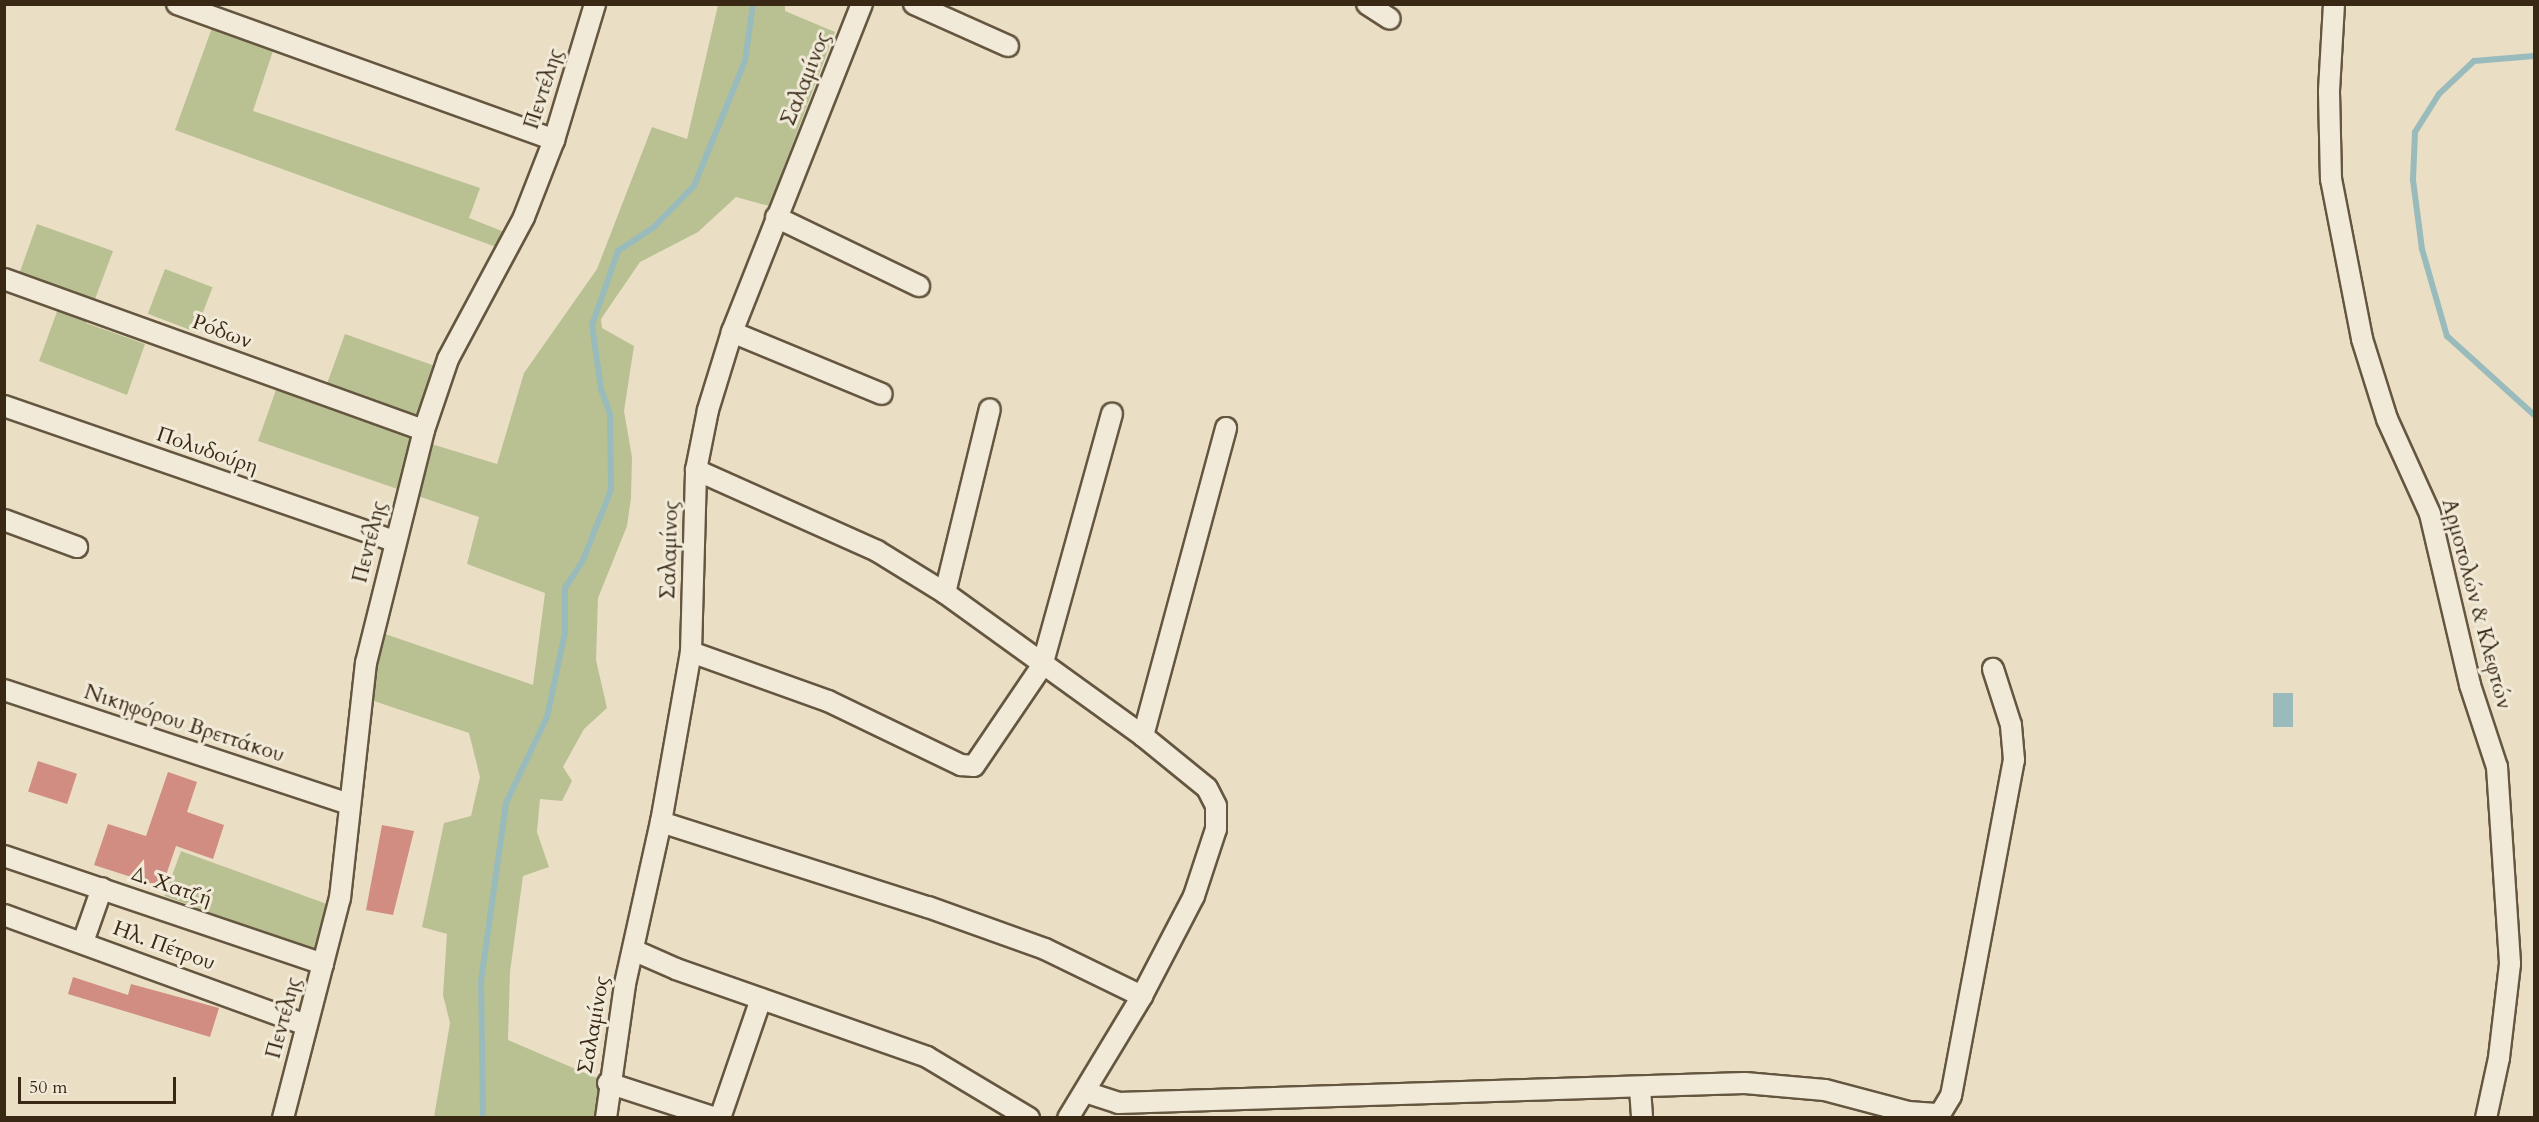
<!DOCTYPE html>
<html>
<head>
<meta charset="utf-8">
<style>
	body { margin:0 }
	#map { position:relative; width:2539px; height:1122px; overflow:hidden; background:#eadfc5; font-family:Cardo,serif }
	div>[style] { position:absolute }
	.green>* { inset:0; background:#b9c193; transform-origin:0 0 }
	.water>* { inset:0; background:#9abbbc; transform-origin:0 0 }
	.stream>* { height:6px; margin:-3px; padding:0 3px; transform-origin:3px; border-radius:3px; background:#9abbbc }
	.building>* { inset:0; background:#d18d81; transform-origin:0 0 }
	.roads { filter:drop-shadow(2px 0 #655640) drop-shadow(-2px 0 #655640) drop-shadow(0 2px #655640) drop-shadow(0 -2px #655640) }
	.street>* { height:20px; margin:-10px; padding:0 10px; transform-origin:10px; border-radius:10px; background:#f1ead9 }
	span { translate:-50% -50%; white-space:nowrap; text-align:center; line-height:1.15; -webkit-text-stroke:6px #f1ead9; paint-order:stroke }
	.street-label { font-size:21px; color:#392814 }
	.frame { position:absolute; inset:0; border:6px solid #392814; pointer-events:none }
	.scale { position:absolute; left:18px; top:1077px; width:158px; height:27px; box-sizing:border-box; border:3px solid #392814; border-top:0; padding-left:8px; font-size:18px; line-height:21px; white-space:nowrap; color:#392814; -webkit-text-stroke:4px #f1ead9; paint-order:stroke }
</style>
</head>
<body>
<div id="map">
	<div class="green">
		<div style="clip-path:polygon(718px 5px,785px 5px,785px 11px,835px 32px,769px 206px,736px 197px,698px 232px,640px 262px,601px 319px,602px 328px,634px 346px,624px 411px,632px 457px,631px 498px,627px 526px,598px 598px,596px 660px,607px 708px,584px 729px,563px 767px,572px 781px,562px 801px,540px 799px,537px 832px,549px 867px,523px 876px,510px 972px,508px 1040px,599px 1079px,596px 1117px,434px 1117px,450px 1023px,443px 995px,447px 934px,422px 927px,444px 823px,471px 816px,480px 777px,469px 733px,356px 695px,365px 627px,533px 685px,545px 593px,467px 564px,479px 517px,258px 441px,277px 387px,320px 403px,345px 334px,435px 366px,415px 439px,497px 464px,524px 373px,597px 269px,652px 127px,687px 139px)"></div>
		<div style="clip-path:polygon(212px 28px,274px 48px,253px 111px,480px 188px,469px 218px,507px 233px,499px 248px,175px 130px)"></div>
		<div style="clip-path:polygon(37px 224px,113px 251px,86px 323px,145px 344px,127px 395px,39px 361px,63px 295px,18px 277px)"></div>
		<div style="left:165px;top:269px;width:51px;height:48px;rotate:21deg"></div>
		<div style="left:181px;top:851px;width:172px;height:48px;rotate:20deg"></div>
	</div>
	<div class="water">
		<div style="left:2293px;top:693px;width:34px;height:20px;rotate:90deg"></div>
	</div>
	<div class="stream">
		<div style="left:2534px;top:56px;width:60px;rotate:175.2deg"></div>
		<div style="left:2474px;top:61px;width:48px;rotate:136.7deg"></div>
		<div style="left:2439px;top:94px;width:45px;rotate:122.3deg"></div>
		<div style="left:2415px;top:132px;width:48px;rotate:92.4deg"></div>
		<div style="left:2413px;top:180px;width:70px;rotate:82.6deg"></div>
		<div style="left:2422px;top:249px;width:91px;rotate:74deg"></div>
		<div style="left:2447px;top:336px;width:118px;rotate:42.2deg"></div>
		<div style="left:483px;top:1118px;width:137px;rotate:-90.8deg"></div>
		<div style="left:481px;top:981px;width:180px;rotate:-82deg"></div>
		<div style="left:506px;top:803px;width:95px;rotate:-64.5deg"></div>
		<div style="left:547px;top:717px;width:87px;rotate:-78deg"></div>
		<div style="left:565px;top:632px;width:44px;rotate:-90deg"></div>
		<div style="left:565px;top:588px;width:33px;rotate:-57deg"></div>
		<div style="left:583px;top:560px;width:75px;rotate:-68.2deg"></div>
		<div style="left:611px;top:490px;width:76px;rotate:-90.8deg"></div>
		<div style="left:610px;top:414px;width:27px;rotate:-110deg"></div>
		<div style="left:601px;top:389px;width:65px;rotate:-98deg"></div>
		<div style="left:592px;top:325px;width:78px;rotate:-70.6deg"></div>
		<div style="left:618px;top:251px;width:43px;rotate:-33.7deg"></div>
		<div style="left:654px;top:227px;width:57px;rotate:-45.7deg"></div>
		<div style="left:694px;top:186px;width:135px;rotate:-67.8deg"></div>
		<div style="left:745px;top:61px;width:58px;rotate:-82deg"></div>
	</div>
	<div class="building">
		<div style="left:38px;top:761px;width:41px;height:32px;rotate:18deg"></div>
		<div style="clip-path:polygon(168px 772px,197px 782px,187px 812px,224px 825px,213px 859px,176px 846px,162px 887px,94px 865px,108px 824px,146px 836px)"></div>
		<div style="clip-path:polygon(382px 825px,414px 831px,393px 915px,366px 910px)"></div>
		<div style="clip-path:polygon(73px 977px,128px 995px,131px 984px,219px 1008px,210px 1037px,68px 994px)"></div>
	</div>
	<div class="roads">
		<div class="street">
			<div style="left:177px;top:4px;width:401px;rotate:19.8deg"></div>
			<div style="left:914px;top:4px;width:103px;rotate:24.1deg"></div>
			<div style="left:1367px;top:4px;width:27px;rotate:33deg"></div>
			<div style="left:2334px;top:4px;width:88px;rotate:93.3deg"></div>
			<div style="left:2329px;top:92px;width:87px;rotate:88.7deg"></div>
			<div style="left:2331px;top:179px;width:163px;rotate:79deg"></div>
			<div style="left:2362px;top:339px;width:84px;rotate:72.6deg"></div>
			<div style="left:2387px;top:419px;width:104px;rotate:65.6deg"></div>
			<div style="left:2430px;top:514px;width:176px;rotate:76.8deg"></div>
			<div style="left:2470px;top:685px;width:86px;rotate:71.8deg"></div>
			<div style="left:2497px;top:767px;width:197px;rotate:86.2deg"></div>
			<div style="left:2510px;top:964px;width:95px;rotate:96.7deg"></div>
			<div style="left:2499px;top:1058px;width:61px;rotate:102.2deg"></div>
			<div style="left:776px;top:217px;width:159px;rotate:25.8deg"></div>
			<div style="left:4px;top:279px;width:446px;rotate:19.8deg"></div>
			<div style="left:732px;top:332px;width:162px;rotate:22.5deg"></div>
			<div style="left:4px;top:406px;width:412px;rotate:19.1deg"></div>
			<div style="left:696px;top:470px;width:198px;rotate:24.1deg"></div>
			<div style="left:877px;top:551px;width:80px;rotate:31.7deg"></div>
			<div style="left:945px;top:593px;width:244px;rotate:35.8deg"></div>
			<div style="left:1143px;top:736px;width:82px;rotate:39.1deg"></div>
			<div style="left:1207px;top:788px;width:20px;rotate:63deg"></div>
			<div style="left:1216px;top:806px;width:23px;rotate:90deg"></div>
			<div style="left:1216px;top:829px;width:71px;rotate:108.2deg"></div>
			<div style="left:1194px;top:896px;width:113px;rotate:117.5deg"></div>
			<div style="left:1142px;top:996px;width:143px;rotate:121.2deg"></div>
			<div style="left:4px;top:520px;width:78px;rotate:20.3deg"></div>
			<div style="left:945px;top:593px;width:189px;rotate:-76.3deg"></div>
			<div style="left:691px;top:652px;width:145px;rotate:19.7deg"></div>
			<div style="left:828px;top:701px;width:148px;rotate:25.7deg"></div>
			<div style="left:961px;top:765px;width:13px;rotate:4deg"></div>
			<div style="left:974px;top:766px;width:121px;rotate:-55.8deg"></div>
			<div style="left:1042px;top:666px;width:262px;rotate:-74.5deg"></div>
			<div style="left:4px;top:690px;width:363px;rotate:18.3deg"></div>
			<div style="left:1143px;top:736px;width:319px;rotate:-74.9deg"></div>
			<div style="left:661px;top:822px;width:280px;rotate:17.7deg"></div>
			<div style="left:928px;top:907px;width:124px;rotate:19.7deg"></div>
			<div style="left:1045px;top:949px;width:108px;rotate:25.9deg"></div>
			<div style="left:4px;top:856px;width:337px;rotate:18.7deg"></div>
			<div style="left:4px;top:915px;width:322px;rotate:20deg"></div>
			<div style="left:83px;top:942px;width:57px;rotate:-70.6deg"></div>
			<div style="left:633px;top:950px;width:47px;rotate:23.8deg"></div>
			<div style="left:676px;top:969px;width:266px;rotate:19.3deg"></div>
			<div style="left:927px;top:1057px;width:119px;rotate:30.9deg"></div>
			<div style="left:608px;top:1083px;width:114px;rotate:18deg"></div>
			<div style="left:1640px;top:1088px;width:30px;rotate:86deg"></div>
			<div style="left:1085px;top:1092px;width:35px;rotate:18deg"></div>
			<div style="left:1118px;top:1103px;width:627px;rotate:-1.83deg"></div>
			<div style="left:1745px;top:1083px;width:80px;rotate:5deg"></div>
			<div style="left:1825px;top:1090px;width:86px;rotate:14.8deg"></div>
			<div style="left:1908px;top:1112px;width:32px;rotate:4deg"></div>
			<div style="left:1940px;top:1114px;width:21px;rotate:-59deg"></div>
			<div style="left:1951px;top:1096px;width:342px;rotate:-79.4deg"></div>
			<div style="left:2014px;top:760px;width:35px;rotate:-95deg"></div>
			<div style="left:2011px;top:725px;width:59px;rotate:-107.8deg"></div>
			<div style="left:283px;top:1118px;width:227px;rotate:-75.5deg"></div>
			<div style="left:340px;top:898px;width:236px;rotate:-83.7deg"></div>
			<div style="left:366px;top:663px;width:240px;rotate:-76deg"></div>
			<div style="left:424px;top:430px;width:75px;rotate:-71.3deg"></div>
			<div style="left:448px;top:359px;width:161px;rotate:-61.8deg"></div>
			<div style="left:524px;top:217px;width:83px;rotate:-68.7deg"></div>
			<div style="left:554px;top:140px;width:142px;rotate:-73.2deg"></div>
			<div style="left:606px;top:1118px;width:135px;rotate:-81.9deg"></div>
			<div style="left:625px;top:984px;width:166px;rotate:-77.5deg"></div>
			<div style="left:661px;top:822px;width:173px;rotate:-80deg"></div>
			<div style="left:691px;top:652px;width:182px;rotate:-88.4deg"></div>
			<div style="left:696px;top:470px;width:61px;rotate:-78.7deg"></div>
			<div style="left:708px;top:410px;width:82px;rotate:-72.9deg"></div>
			<div style="left:732px;top:332px;width:353px;rotate:-68.4deg"></div>
			<div style="left:720px;top:1118px;width:126px;rotate:-71deg"></div>
		</div>
	</div>
	<div class="street-label">
		<span style="left:806px;top:79px;rotate:-68deg">Σαλαμίνος</span>
		<span style="left:544px;top:89px;rotate:-72deg">Πεντέλης</span>
		<span style="left:222px;top:332px;rotate:20deg">Ρόδων</span>
		<span style="left:207px;top:451px;rotate:19deg">Πολυδούρη</span>
		<span style="left:370px;top:542px;rotate:-76deg">Πεντέλης</span>
		<span style="left:670px;top:550px;rotate:-88deg">Σαλαμίνος</span>
		<span style="left:2476px;top:604px;rotate:75deg">Αρμοτολών &amp; Κλεφτών</span>
		<span style="left:184px;top:724px;rotate:18deg">Νικηφόρου Βρεττάκου</span>
		<span style="left:172px;top:887px;rotate:19deg">Δ. Χατζή</span>
		<span style="left:164px;top:946px;rotate:20deg">Ηλ. Πέτρου</span>
		<span style="left:284px;top:1018px;rotate:-75deg">Πεντέλης</span>
		<span style="left:594px;top:1025px;rotate:-80deg">Σαλαμίνος</span>
	</div>
	<div class="frame"></div>
	<div class="scale">50 m</div>
</div>
</body>
</html>
